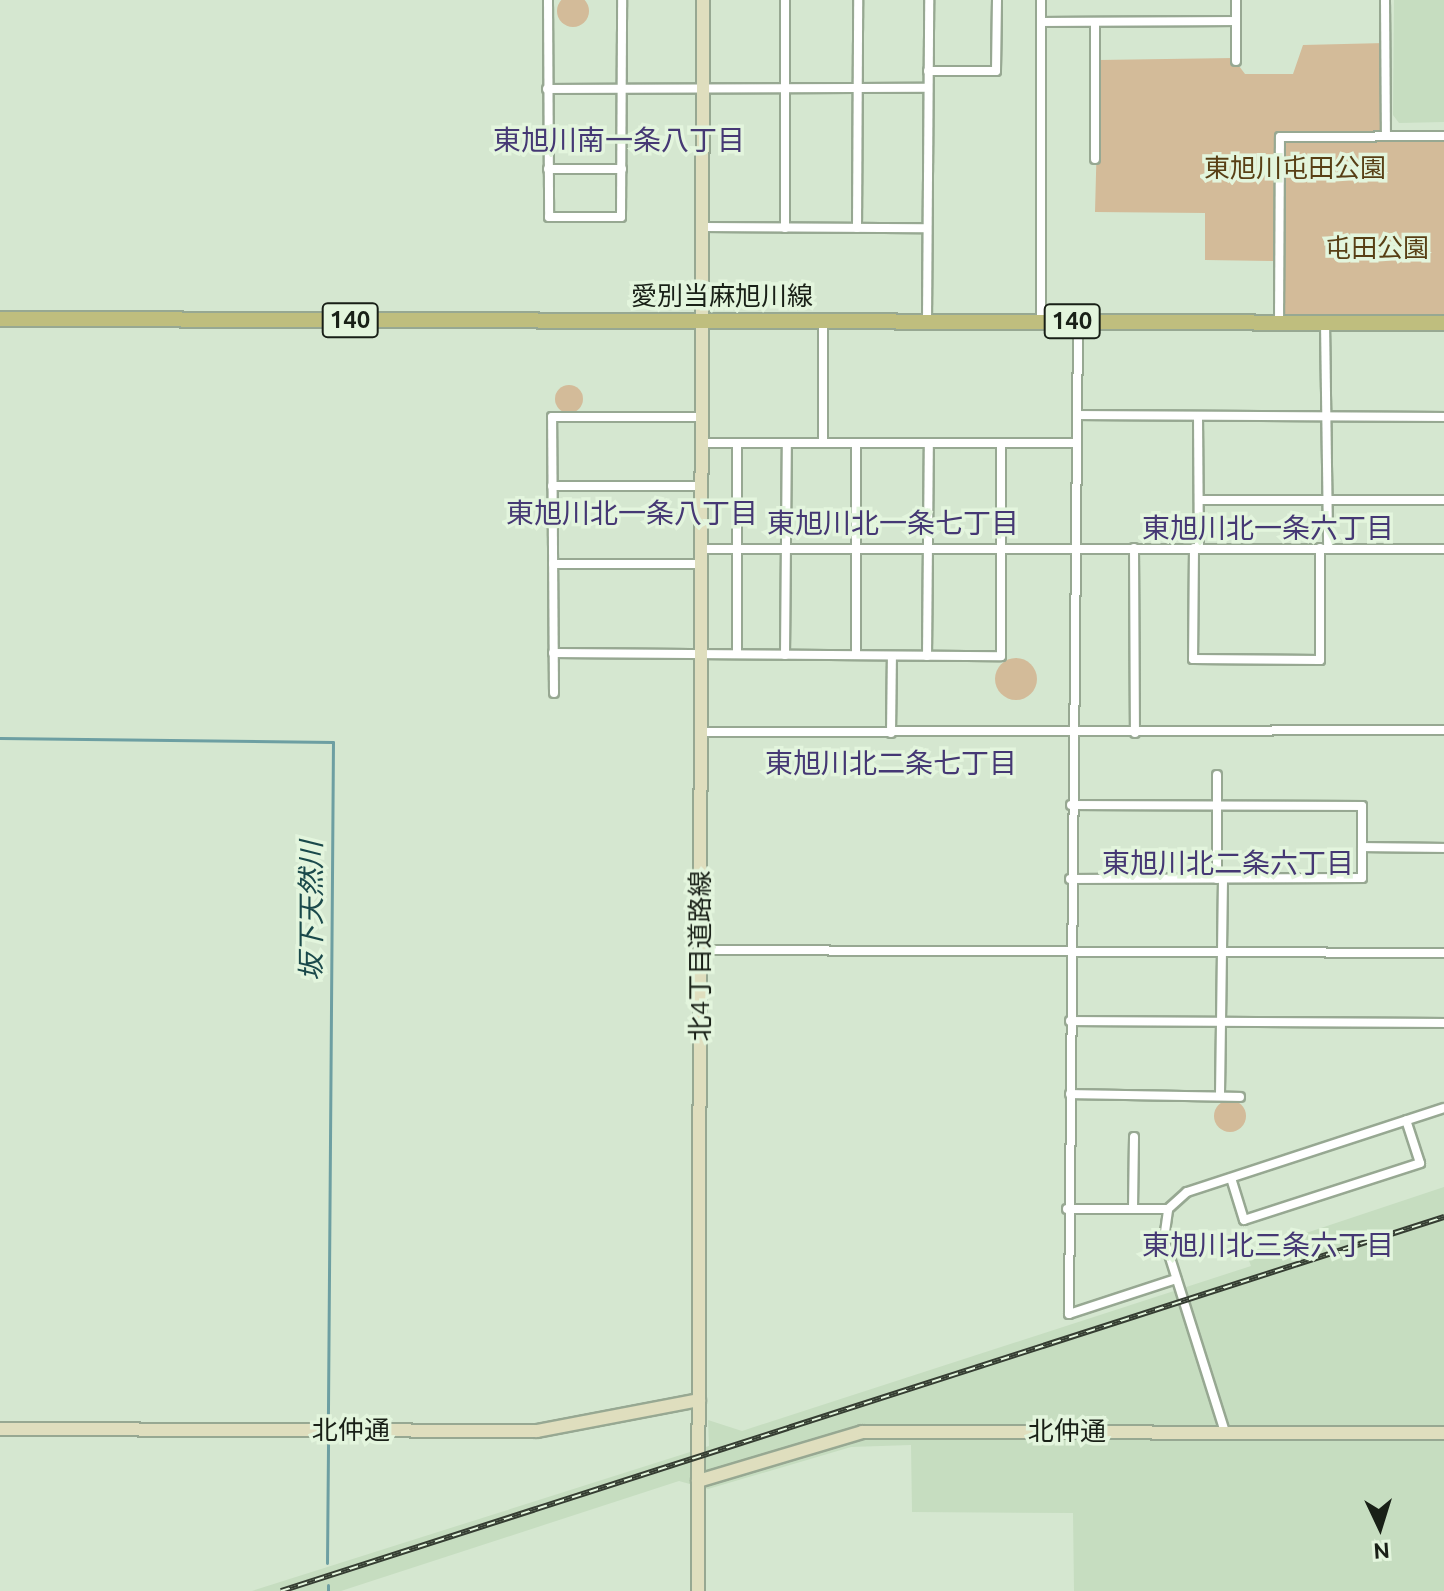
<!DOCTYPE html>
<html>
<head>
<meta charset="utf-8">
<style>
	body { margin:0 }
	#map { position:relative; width:1444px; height:1591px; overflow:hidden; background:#d5e7d0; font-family:Ubuntu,"Noto Sans JP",sans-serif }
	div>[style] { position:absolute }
	.built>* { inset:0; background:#c6ddc0 }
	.green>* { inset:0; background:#d3bb99 }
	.round { border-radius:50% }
	.stream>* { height:3px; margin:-1.5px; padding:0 1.5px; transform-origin:1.5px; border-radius:1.5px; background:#6d9fa2 }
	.roads { filter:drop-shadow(2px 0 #97a892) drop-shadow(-2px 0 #97a892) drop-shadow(0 2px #97a892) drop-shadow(0 -2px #97a892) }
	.street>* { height:8px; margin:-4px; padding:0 4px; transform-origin:4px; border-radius:4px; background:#fff }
	.secondary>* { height:12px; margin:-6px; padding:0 6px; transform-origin:6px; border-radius:6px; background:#dfdebe }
	.primary>* { height:14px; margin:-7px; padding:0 7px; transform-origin:7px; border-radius:7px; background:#bfbe7e }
	.rail>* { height:6px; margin-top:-3px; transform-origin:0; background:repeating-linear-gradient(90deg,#e3f5dd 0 9px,#353d32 0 18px); box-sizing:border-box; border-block:2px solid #353d32 }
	span { translate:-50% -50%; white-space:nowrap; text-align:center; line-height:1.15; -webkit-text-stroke:7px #e3f5dd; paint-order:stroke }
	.shield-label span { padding:2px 6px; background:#e3f5dd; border:2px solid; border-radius:6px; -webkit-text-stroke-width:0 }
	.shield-label { font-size:24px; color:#192017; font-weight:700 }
	.park-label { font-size:26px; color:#583f15 }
	.street-label { font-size:26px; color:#192017 }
	.neighbourhood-label { font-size:28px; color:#453874 }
	.water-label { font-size:28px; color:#1a494b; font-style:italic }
	.north { position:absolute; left:1340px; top:1487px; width:80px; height:80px; -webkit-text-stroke:6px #e3f5dd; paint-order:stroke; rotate:176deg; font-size:22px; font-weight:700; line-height:32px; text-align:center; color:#192017 }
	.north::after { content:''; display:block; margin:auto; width:28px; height:36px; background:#192017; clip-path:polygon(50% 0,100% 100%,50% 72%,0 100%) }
</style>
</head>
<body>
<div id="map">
	<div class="built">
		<div style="clip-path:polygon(1394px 0,1444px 0,1444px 122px,1399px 123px,1393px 115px)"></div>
		<div style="clip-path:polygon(1444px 1187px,1444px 1591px,1074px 1591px,1073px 1513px,912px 1512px,911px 1445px,851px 1447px,708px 1489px,679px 1481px,341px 1591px,252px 1591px,709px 1446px,708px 1420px,742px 1431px,1251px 1266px,1246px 1253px)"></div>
	</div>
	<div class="green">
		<div class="round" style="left:557px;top:-5px;width:32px;height:32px"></div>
		<div style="clip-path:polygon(1385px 43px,1386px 134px,1444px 136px,1444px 323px,1279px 322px,1279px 261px,1205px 260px,1205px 213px,1095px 212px,1099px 60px,1233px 58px,1245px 74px,1293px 74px,1303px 45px)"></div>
		<div class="round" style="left:555px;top:385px;width:28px;height:28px"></div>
		<div class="round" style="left:995px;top:658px;width:42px;height:42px"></div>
		<div class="round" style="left:1214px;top:1100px;width:32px;height:32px"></div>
	</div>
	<div class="stream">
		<div style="left:0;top:738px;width:333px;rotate:0.7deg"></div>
		<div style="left:333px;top:742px;width:672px;rotate:90.43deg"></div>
		<div style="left:327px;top:1563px;width:122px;rotate:-89.5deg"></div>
		<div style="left:328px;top:1591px;width:6px;rotate:-90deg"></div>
	</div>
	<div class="roads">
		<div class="street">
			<div style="left:548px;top:0;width:217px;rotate:89.7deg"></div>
			<div style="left:549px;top:217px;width:72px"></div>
			<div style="left:621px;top:217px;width:217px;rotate:-89.7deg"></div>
			<div style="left:1236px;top:0;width:61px;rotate:90deg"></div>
			<div style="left:1385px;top:0;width:135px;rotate:89.6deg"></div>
			<div style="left:1042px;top:22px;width:194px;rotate:-0.3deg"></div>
			<div style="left:928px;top:71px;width:68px"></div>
			<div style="left:996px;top:71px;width:71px;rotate:-89.2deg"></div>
			<div style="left:547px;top:89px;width:381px;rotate:-0.2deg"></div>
			<div style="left:1095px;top:159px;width:137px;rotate:-90deg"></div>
			<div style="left:548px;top:169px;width:74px"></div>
			<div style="left:703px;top:227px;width:224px;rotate:0.3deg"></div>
			<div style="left:785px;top:228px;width:228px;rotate:-90deg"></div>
			<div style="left:857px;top:228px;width:228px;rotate:-89.7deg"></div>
			<div style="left:823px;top:321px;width:122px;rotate:90deg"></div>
			<div style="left:927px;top:321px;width:321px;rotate:-89.6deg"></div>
			<div style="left:1041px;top:321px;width:321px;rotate:-90deg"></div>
			<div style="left:1078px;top:321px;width:993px;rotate:90.52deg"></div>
			<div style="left:1069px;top:1314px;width:113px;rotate:-18.1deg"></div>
			<div style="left:1279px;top:322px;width:185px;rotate:-89.7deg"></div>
			<div style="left:1280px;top:137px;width:164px;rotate:-0.3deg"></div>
			<div style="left:1325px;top:322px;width:226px;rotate:89.2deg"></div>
			<div style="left:1077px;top:415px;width:367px;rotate:0.3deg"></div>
			<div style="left:1198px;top:416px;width:132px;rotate:89.6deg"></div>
			<div style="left:702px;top:443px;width:375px"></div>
			<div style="left:856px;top:443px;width:212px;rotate:90deg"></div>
			<div style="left:552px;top:486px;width:150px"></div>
			<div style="left:1199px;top:500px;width:245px"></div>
			<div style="left:1134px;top:548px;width:185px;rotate:89.7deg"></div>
			<div style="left:1194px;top:548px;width:111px;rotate:90.5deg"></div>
			<div style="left:1193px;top:659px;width:127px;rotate:0.5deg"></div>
			<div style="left:1320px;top:660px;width:112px;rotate:-90deg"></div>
			<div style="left:701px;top:549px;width:743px"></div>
			<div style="left:553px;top:564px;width:148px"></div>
			<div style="left:553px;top:653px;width:448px;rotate:0.4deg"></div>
			<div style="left:1001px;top:656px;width:213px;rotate:-90deg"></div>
			<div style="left:737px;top:654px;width:211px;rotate:-90deg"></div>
			<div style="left:785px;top:655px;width:212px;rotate:-89.5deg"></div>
			<div style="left:927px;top:656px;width:213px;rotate:-89.5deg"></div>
			<div style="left:554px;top:693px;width:276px;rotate:-90.4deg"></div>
			<div style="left:552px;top:417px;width:150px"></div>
			<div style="left:701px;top:732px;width:743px;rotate:-0.15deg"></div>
			<div style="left:891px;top:733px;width:77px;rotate:-89.3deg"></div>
			<div style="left:1217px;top:775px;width:104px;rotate:90deg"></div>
			<div style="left:1362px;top:847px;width:82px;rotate:0.7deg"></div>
			<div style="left:1070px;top:879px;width:292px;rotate:-0.2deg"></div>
			<div style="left:1362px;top:878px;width:72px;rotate:-90deg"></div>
			<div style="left:1362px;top:806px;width:291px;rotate:-179.8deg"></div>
			<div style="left:701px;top:950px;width:743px;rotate:0.23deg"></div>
			<div style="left:1070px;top:1021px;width:374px;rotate:0.3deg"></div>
			<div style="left:1070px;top:1094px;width:170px;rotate:1deg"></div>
			<div style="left:1220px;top:1094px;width:215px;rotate:-89.2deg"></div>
			<div style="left:1231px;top:1178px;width:44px;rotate:72.8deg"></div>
			<div style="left:1244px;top:1220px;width:185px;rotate:-17.9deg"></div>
			<div style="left:1420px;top:1163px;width:45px;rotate:-108deg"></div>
			<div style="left:1067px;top:1209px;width:101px"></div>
			<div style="left:1133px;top:1209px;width:72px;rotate:-89.2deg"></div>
			<div style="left:1225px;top:1432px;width:202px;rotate:-107.5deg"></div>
			<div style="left:1164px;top:1239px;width:30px;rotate:-82deg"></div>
			<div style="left:1168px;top:1209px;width:25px;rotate:-42deg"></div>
			<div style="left:1187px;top:1192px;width:270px;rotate:-18.1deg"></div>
		</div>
		<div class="secondary">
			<div style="left:0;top:1429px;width:537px;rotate:0.21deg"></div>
			<div style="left:537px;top:1431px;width:165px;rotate:-10.8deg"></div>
			<div style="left:698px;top:1481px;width:171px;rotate:-16.6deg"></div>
			<div style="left:862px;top:1432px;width:582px;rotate:0.1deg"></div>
			<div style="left:698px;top:1591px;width:1591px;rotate:-89.82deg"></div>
		</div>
		<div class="primary">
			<div style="left:0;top:319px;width:1444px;rotate:0.16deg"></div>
		</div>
	</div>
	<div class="rail">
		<div style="left:281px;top:1591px;width:1222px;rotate:-17.83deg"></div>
	</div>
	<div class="shield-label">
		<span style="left:350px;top:320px">140</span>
		<span style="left:1072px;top:321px">140</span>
	</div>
	<div class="park-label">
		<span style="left:1295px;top:168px">東旭川屯田公園</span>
		<span style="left:1377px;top:248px">屯田公園</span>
	</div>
	<div class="street-label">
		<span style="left:722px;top:296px">愛別当麻旭川線</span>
		<span style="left:700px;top:956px;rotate:-90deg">北4丁目道路線</span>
		<span style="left:351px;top:1430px">北仲通</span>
		<span style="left:1067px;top:1431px">北仲通</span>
	</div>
	<div class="neighbourhood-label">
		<span style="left:619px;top:140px">東旭川南一条八丁目</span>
		<span style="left:632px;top:513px">東旭川北一条八丁目</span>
		<span style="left:893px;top:523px">東旭川北一条七丁目</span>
		<span style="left:1268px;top:528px">東旭川北一条六丁目</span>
		<span style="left:891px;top:763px">東旭川北二条七丁目</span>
		<span style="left:1228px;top:863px">東旭川北二条六丁目</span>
		<span style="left:1268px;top:1245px">東旭川北三条六丁目</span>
	</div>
	<div class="water-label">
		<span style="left:311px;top:911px;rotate:-90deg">坂下天然川</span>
	</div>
	<div class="north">N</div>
</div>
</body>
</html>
